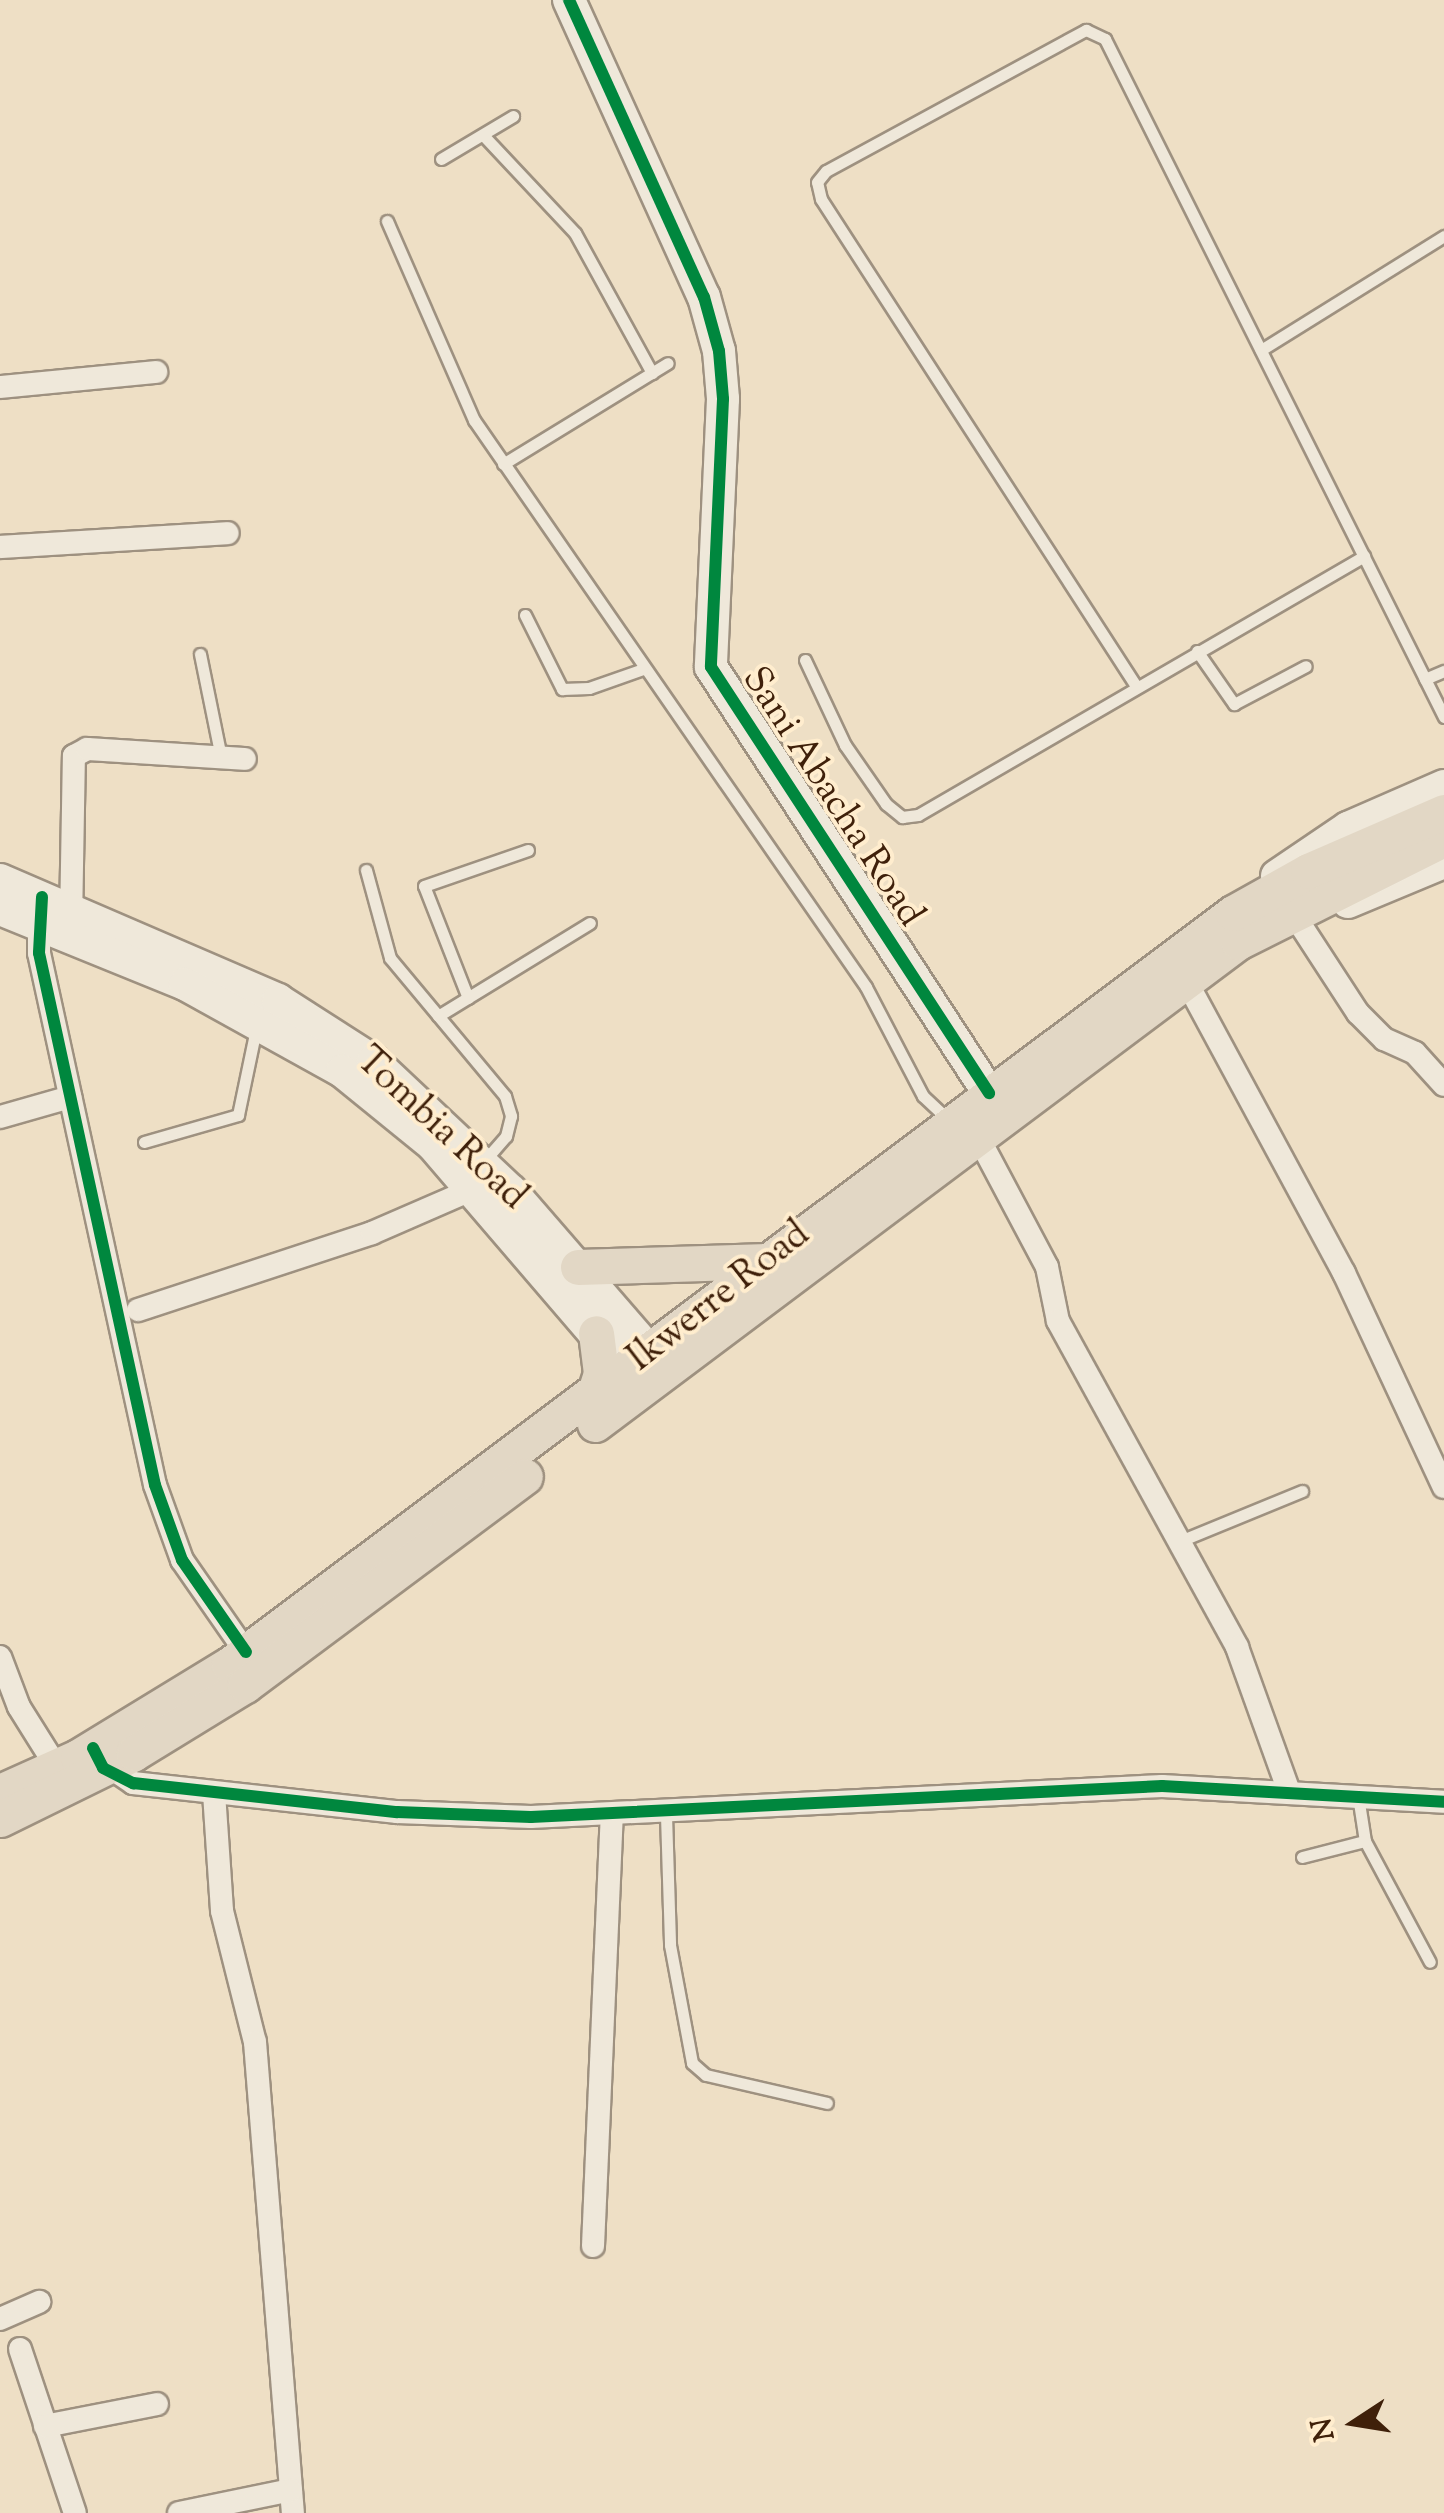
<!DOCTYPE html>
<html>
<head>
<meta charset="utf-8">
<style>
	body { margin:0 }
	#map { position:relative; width:1444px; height:2513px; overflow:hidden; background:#eedfc5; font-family:"Sorts Mill Goudy",serif }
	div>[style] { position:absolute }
	.roads { filter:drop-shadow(2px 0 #9e9180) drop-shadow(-2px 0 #9e9180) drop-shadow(0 2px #9e9180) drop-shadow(0 -2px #9e9180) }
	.lane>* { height:11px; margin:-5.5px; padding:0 5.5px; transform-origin:5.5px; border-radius:5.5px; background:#efe8da }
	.street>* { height:22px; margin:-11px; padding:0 11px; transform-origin:11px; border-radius:11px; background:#efe8da }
	.secondary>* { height:32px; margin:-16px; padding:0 16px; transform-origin:16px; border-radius:16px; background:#efe8da }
	.primary>* { height:35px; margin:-17.5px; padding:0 17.5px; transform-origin:17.5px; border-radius:17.5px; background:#e2d7c5 }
	.cycleway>* { height:12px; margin:-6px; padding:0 6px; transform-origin:6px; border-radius:6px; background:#00873e }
	span { translate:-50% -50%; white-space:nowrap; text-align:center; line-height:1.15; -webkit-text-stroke:8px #ffedce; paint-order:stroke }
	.street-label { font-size:38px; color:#3f200a }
	.north { position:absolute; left:1304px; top:2373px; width:100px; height:100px; -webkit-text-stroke:8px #ffedce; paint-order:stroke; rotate:258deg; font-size:28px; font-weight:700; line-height:40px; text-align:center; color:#3f200a }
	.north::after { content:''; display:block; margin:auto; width:35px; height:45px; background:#3f200a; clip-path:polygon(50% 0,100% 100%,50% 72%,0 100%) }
</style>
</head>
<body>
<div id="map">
	<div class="roads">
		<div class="lane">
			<div style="left:483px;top:135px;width:134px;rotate:46.8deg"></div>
			<div style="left:575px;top:233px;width:160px;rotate:61.2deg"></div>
			<div style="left:441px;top:159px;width:84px;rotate:-30.8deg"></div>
			<div style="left:387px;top:221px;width:217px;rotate:66.4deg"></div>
			<div style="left:474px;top:420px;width:689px;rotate:55.34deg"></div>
			<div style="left:866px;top:987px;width:123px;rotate:62.4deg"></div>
			<div style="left:923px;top:1096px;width:34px;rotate:43deg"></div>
			<div style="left:1261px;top:350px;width:216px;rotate:-31.9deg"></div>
			<div style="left:503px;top:464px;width:193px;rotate:-31.5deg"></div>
			<div style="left:525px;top:615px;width:83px;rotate:63.4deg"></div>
			<div style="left:562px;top:689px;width:27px;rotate:-2deg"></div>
			<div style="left:589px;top:688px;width:57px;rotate:-19.4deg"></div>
			<div style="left:1197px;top:651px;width:65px;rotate:55.1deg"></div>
			<div style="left:1234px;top:704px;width:81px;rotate:-27.8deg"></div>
			<div style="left:200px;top:654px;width:105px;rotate:78.5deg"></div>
			<div style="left:805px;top:660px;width:94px;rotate:64.8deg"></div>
			<div style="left:845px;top:745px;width:72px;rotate:55.2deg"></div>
			<div style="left:886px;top:804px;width:21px;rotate:39deg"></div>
			<div style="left:902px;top:817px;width:16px;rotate:-7deg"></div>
			<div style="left:918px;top:815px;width:516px;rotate:-30.14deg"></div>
			<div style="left:1425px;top:679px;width:21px;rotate:-23deg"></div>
			<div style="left:1136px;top:686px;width:580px;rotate:-122.9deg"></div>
			<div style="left:821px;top:199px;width:17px;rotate:-103deg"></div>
			<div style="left:817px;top:182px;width:14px;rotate:-51deg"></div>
			<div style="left:826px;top:171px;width:296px;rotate:-28.5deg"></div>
			<div style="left:1086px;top:30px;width:21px;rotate:25deg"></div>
			<div style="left:1105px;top:39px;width:758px;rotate:63.43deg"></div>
			<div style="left:366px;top:870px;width:91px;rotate:74.7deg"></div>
			<div style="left:390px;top:958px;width:180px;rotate:50.2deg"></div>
			<div style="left:505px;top:1096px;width:21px;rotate:73deg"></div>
			<div style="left:511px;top:1116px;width:21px;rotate:104deg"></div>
			<div style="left:506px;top:1136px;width:35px;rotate:131deg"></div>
			<div style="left:468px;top:998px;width:120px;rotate:-111.4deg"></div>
			<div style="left:424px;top:886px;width:110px;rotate:-19.1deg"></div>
			<div style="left:438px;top:1016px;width:178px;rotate:-31.5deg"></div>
			<div style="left:144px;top:1142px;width:98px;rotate:-16deg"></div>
			<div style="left:238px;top:1115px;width:88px;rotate:-78.2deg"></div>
			<div style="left:1180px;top:1541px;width:132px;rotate:-22.3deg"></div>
			<div style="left:1358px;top:1796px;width:46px;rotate:81.2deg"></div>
			<div style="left:1365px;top:1841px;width:137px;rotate:61.8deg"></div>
			<div style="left:666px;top:1815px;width:130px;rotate:88.2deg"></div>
			<div style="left:670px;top:1945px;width:120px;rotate:79.4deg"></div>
			<div style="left:692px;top:2063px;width:18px;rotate:41deg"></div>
			<div style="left:706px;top:2075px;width:124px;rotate:13deg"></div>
			<div style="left:1302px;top:1857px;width:65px;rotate:-14.3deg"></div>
		</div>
		<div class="street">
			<div style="left:0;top:387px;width:157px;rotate:-5.5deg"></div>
			<div style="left:0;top:547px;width:228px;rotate:-3.5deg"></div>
			<div style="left:39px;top:916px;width:37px;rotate:90deg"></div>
			<div style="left:39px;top:953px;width:544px;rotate:77.7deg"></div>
			<div style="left:155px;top:1485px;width:80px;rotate:70.2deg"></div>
			<div style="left:182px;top:1560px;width:112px;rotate:55.2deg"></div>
			<div style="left:1298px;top:921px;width:110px;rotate:56.9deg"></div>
			<div style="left:1358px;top:1013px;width:37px;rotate:45deg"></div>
			<div style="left:1384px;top:1039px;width:34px;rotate:24deg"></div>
			<div style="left:1415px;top:1053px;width:43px;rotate:47.8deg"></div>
			<div style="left:71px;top:923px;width:167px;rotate:-89deg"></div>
			<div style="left:74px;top:756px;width:15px;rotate:-28deg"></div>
			<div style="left:87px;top:749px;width:158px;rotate:3.6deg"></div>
			<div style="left:1185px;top:979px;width:334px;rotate:61.6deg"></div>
			<div style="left:1344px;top:1273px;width:236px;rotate:65deg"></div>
			<div style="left:0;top:1117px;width:73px;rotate:-15.9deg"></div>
			<div style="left:978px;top:1137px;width:147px;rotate:62deg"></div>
			<div style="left:1047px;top:1267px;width:55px;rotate:78.5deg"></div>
			<div style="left:1058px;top:1321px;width:372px;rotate:61.2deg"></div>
			<div style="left:1237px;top:1647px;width:151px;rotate:70.2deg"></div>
			<div style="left:138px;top:1310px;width:246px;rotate:-18.2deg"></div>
			<div style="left:372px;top:1233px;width:110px;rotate:-23.5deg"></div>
			<div style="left:0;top:1657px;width:53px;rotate:69.2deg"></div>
			<div style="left:19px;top:1707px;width:70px;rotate:57.9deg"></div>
			<div style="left:99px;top:1760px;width:41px;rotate:34.1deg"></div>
			<div style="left:133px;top:1783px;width:266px;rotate:6.3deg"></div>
			<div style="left:397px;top:1812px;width:134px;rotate:2.1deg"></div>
			<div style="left:531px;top:1817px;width:632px;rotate:-2.81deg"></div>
			<div style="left:1162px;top:1786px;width:282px;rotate:3.2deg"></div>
			<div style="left:214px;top:1793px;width:118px;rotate:86.1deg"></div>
			<div style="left:222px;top:1911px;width:135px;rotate:75.9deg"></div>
			<div style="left:255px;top:2042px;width:473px;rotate:85.4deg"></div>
			<div style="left:593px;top:2246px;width:430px;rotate:-87.5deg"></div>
			<div style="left:0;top:2319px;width:43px;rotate:-23.6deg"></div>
			<div style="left:20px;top:2349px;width:173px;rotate:71.5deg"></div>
			<div style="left:45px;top:2426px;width:114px;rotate:-11.1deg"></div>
			<div style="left:179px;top:2513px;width:114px;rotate:-11.6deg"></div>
		</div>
		<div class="secondary">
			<div style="left:569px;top:0;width:326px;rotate:65.6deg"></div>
			<div style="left:704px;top:297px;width:56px;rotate:74.5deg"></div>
			<div style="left:719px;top:351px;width:48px;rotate:85.2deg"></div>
			<div style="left:723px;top:399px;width:268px;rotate:92.6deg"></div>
			<div style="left:711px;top:667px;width:509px;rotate:56.87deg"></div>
			<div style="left:1277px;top:876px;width:86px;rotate:-34.1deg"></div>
			<div style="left:1348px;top:828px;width:105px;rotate:-23.6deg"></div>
			<div style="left:0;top:880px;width:303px;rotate:23.3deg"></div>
			<div style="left:278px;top:1000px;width:113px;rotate:32.7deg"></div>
			<div style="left:373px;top:1061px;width:190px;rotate:43.3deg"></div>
			<div style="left:511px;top:1191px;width:238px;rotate:49.1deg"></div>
			<div style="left:1348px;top:902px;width:104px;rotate:-22.6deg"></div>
			<div style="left:0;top:909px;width:200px;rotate:22.1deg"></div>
			<div style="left:185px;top:984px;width:179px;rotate:29deg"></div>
			<div style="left:342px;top:1071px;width:117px;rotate:39.1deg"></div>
			<div style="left:433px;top:1145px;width:274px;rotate:49.4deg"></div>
		</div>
		<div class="primary">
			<div style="left:578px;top:1267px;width:189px;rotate:-1.8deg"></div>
			<div style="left:594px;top:1395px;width:23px;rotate:-72deg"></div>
			<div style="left:601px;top:1373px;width:40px;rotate:-97.1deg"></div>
			<div style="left:595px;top:1424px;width:804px;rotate:-36.86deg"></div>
			<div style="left:1238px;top:942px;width:230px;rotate:-26.6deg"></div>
			<div style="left:0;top:1792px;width:85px;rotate:-24.2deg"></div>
			<div style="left:78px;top:1757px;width:177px;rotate:-31.4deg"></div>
			<div style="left:229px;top:1665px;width:1254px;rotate:-36.83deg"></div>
			<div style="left:1233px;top:913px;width:86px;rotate:-29.2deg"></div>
			<div style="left:1308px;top:871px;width:148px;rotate:-23.5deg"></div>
			<div style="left:0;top:1819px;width:149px;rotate:-26.2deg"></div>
			<div style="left:134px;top:1753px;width:130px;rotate:-31.5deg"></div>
			<div style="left:245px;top:1685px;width:349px;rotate:-36.7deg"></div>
		</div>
	</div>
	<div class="cycleway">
		<div style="left:569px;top:0;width:326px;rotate:65.6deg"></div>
		<div style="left:704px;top:297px;width:56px;rotate:74.5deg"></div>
		<div style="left:719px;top:351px;width:48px;rotate:85.2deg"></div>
		<div style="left:723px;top:399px;width:268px;rotate:92.6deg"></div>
		<div style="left:711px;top:667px;width:509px;rotate:56.87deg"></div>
		<div style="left:42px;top:897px;width:56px;rotate:93.1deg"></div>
		<div style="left:39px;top:953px;width:544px;rotate:77.7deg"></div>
		<div style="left:155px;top:1485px;width:80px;rotate:70.2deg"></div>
		<div style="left:182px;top:1560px;width:112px;rotate:55.2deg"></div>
		<div style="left:93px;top:1748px;width:22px;rotate:63deg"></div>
		<div style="left:103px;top:1768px;width:34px;rotate:27deg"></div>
		<div style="left:133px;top:1783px;width:266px;rotate:6.3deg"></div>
		<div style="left:397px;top:1812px;width:134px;rotate:2.1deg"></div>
		<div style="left:531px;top:1817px;width:632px;rotate:-2.81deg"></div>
		<div style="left:1162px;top:1786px;width:282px;rotate:3.2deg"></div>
	</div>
	<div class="street-label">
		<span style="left:831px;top:798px;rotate:57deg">Sani Abacha Road</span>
		<span style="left:440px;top:1130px;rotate:43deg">Tombia Road</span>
		<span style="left:720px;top:1298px;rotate:-38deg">Ikwerre Road</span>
	</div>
	<div class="north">N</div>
</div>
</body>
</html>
